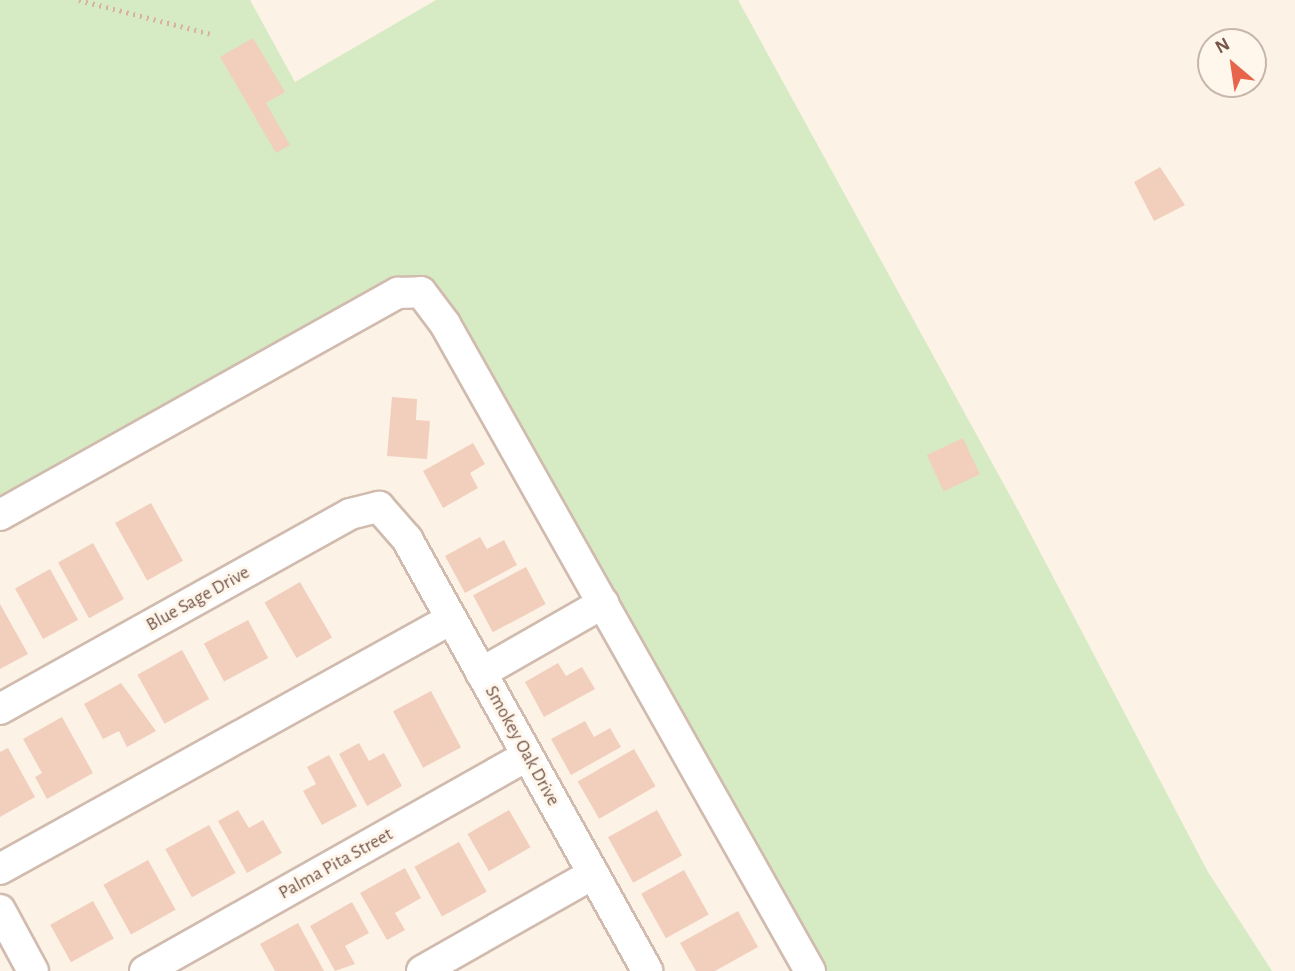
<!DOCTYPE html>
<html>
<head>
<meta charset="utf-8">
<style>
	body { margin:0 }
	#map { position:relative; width:1295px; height:971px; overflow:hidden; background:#fcf2e6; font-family:"Alegreya Sans",sans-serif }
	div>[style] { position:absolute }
	.green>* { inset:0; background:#d6eac4 }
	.building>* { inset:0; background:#f2cfbd; transform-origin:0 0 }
	.path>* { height:4.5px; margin-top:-2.25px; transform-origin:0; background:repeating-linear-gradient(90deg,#d7b2a0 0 2px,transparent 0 7px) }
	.roads { filter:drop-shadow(2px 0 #d0bbae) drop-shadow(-2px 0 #d0bbae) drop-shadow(0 2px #d0bbae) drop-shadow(0 -2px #d0bbae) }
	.minor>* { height:30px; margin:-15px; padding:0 15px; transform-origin:15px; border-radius:15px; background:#fff }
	span { translate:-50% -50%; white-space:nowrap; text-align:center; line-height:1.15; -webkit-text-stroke:6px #fff6ec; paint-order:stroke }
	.street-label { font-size:19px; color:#76574a }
	.north { position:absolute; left:1197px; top:28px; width:70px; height:70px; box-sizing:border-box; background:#fff6ec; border:2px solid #c8b6ab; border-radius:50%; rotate:331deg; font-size:19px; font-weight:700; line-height:28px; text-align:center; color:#76574a }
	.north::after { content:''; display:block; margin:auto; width:24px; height:32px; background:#e6654b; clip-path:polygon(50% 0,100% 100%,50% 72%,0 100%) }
</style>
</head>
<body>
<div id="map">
	<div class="green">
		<div style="clip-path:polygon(0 0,250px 0,295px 82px,436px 0,738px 0,1019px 512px,1208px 872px,1272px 971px,812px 971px,427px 281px,0 519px)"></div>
	</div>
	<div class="building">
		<div style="clip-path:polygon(253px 38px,285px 92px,266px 103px,290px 145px,276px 153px,220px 57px)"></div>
		<div style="clip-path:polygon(1160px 167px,1185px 205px,1154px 221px,1134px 182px)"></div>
		<div style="clip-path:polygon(392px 397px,417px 399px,416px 420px,430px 421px,427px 459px,387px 456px)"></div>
		<div style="left:963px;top:438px;width:40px;height:40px;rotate:65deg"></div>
		<div style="clip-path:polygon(473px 443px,485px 464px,470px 473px,478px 488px,443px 508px,423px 471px)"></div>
		<div style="left:151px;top:503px;width:66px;height:41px;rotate:61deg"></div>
		<div style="clip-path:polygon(480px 537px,487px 549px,504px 540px,517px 565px,465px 593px,445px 556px)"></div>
		<div style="left:93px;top:543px;width:64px;height:40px;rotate:61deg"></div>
		<div style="left:526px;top:567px;width:42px;height:60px;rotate:62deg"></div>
		<div style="left:50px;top:569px;width:58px;height:40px;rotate:61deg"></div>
		<div style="left:300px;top:582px;width:64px;height:41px;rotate:60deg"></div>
		<div style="clip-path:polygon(0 604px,28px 654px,0 669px)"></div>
		<div style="left:248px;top:620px;width:43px;height:50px;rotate:62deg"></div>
		<div style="left:182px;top:650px;width:56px;height:51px;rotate:61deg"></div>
		<div style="clip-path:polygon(558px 663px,566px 676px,582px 667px,595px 689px,544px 717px,525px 682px)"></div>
		<div style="clip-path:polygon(121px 683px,156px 731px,127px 747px,119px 731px,103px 739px,84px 704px)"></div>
		<div style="left:431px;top:691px;width:64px;height:43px;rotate:62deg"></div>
		<div style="clip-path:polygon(62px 717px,93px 773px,47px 799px,35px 777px,42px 773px,23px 739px)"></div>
		<div style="clip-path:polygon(585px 721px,594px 737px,610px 728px,621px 747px,571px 775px,551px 739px)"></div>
		<div style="clip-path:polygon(359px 743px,369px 761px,384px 753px,402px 786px,367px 806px,339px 754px)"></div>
		<div style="clip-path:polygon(8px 748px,35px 797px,0 817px,0 752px)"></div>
		<div style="left:634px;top:749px;width:43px;height:65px;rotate:60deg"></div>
		<div style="clip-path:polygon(329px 755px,357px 806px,322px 825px,303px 791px,316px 784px,307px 767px)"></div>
		<div style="clip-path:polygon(238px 810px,249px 828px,263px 820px,282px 853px,247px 873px,218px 821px)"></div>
		<div style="left:509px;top:810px;width:43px;height:48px;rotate:60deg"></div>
		<div style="left:657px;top:810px;width:52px;height:56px;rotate:61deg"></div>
		<div style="left:209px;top:825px;width:55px;height:50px;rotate:61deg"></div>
		<div style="left:459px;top:842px;width:57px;height:51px;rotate:61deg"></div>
		<div style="left:148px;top:860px;width:57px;height:51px;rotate:61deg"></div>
		<div style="clip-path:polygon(405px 868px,421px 898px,395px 913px,405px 930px,387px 940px,360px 893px)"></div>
		<div style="left:684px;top:870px;width:51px;height:49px;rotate:61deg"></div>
		<div style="left:93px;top:901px;width:43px;height:49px;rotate:61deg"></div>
		<div style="clip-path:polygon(352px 902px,369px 933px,345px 946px,355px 964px,335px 971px,310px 926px)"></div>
		<div style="clip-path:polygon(738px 911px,758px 947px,715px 971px,696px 971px,680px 943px)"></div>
		<div style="clip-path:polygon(298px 923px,324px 971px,275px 971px,260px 944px)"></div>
	</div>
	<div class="path">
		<div style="left:79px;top:0;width:136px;rotate:14.4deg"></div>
	</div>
	<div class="roads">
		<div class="minor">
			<div style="left:0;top:515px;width:456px;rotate:-29.2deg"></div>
			<div style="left:398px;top:293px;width:23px;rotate:-2deg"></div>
			<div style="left:421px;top:292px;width:40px;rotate:53deg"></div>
			<div style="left:445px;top:324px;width:743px;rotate:60.57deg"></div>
			<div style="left:481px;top:673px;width:141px;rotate:-29.8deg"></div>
			<div style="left:0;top:709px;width:401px;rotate:-29.1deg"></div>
			<div style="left:350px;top:514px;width:30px;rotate:-14deg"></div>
			<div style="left:379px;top:507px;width:43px;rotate:48.8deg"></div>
			<div style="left:407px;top:539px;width:494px;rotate:60.9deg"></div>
			<div style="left:0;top:869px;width:516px;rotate:-29deg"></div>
			<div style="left:0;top:910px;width:69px;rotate:61.6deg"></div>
			<div style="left:145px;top:971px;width:438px;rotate:-29.4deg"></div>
			<div style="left:422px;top:971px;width:197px;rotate:-29.6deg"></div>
		</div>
	</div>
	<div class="street-label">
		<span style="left:198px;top:599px;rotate:-29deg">Blue Sage Drive</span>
		<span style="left:522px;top:746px;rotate:61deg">Smokey Oak Drive</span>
		<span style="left:336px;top:864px;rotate:-29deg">Palma Pita Street</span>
	</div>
	<div class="north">N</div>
</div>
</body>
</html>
